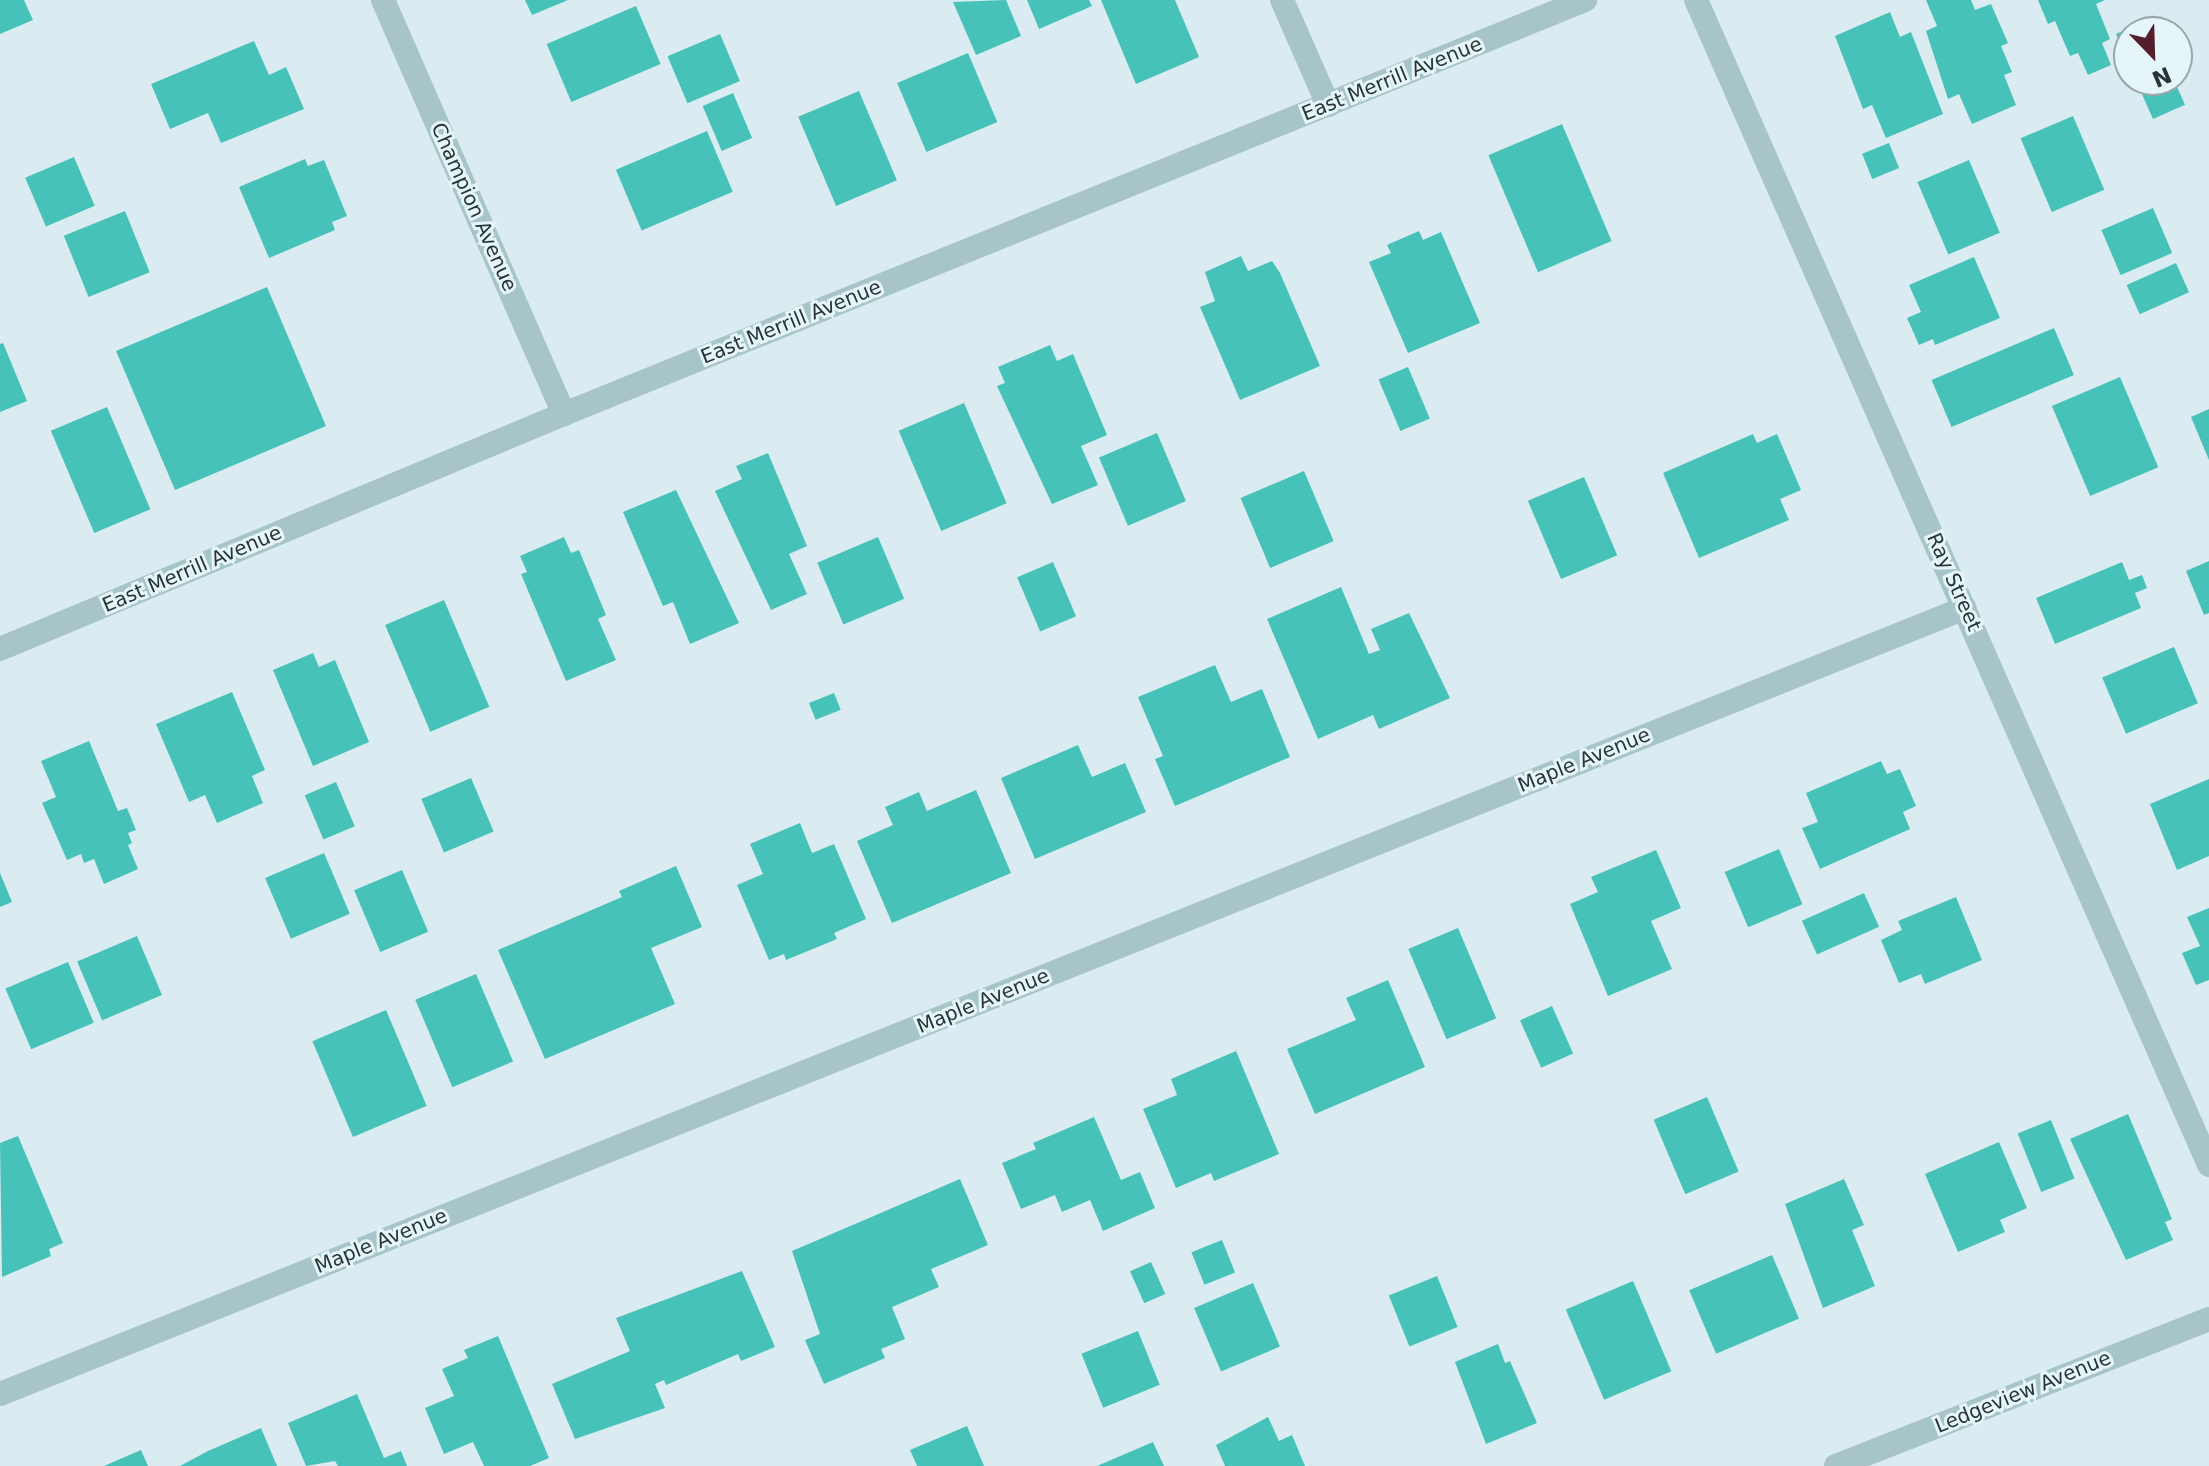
<!DOCTYPE html>
<html>
<head>
<meta charset="utf-8">
<style>
	body { margin:0 }
	#map { position:relative; width:2209px; height:1466px; overflow:hidden; background:#daecf1; font-family:"DejaVu Sans",sans-serif }
	div>[style] { position:absolute }
	.building>* { inset:0; background:#47c2b8; transform-origin:0 0 }
	.street>* { height:24px; margin:-12px; padding:0 12px; transform-origin:12px; border-radius:12px; background:#a7c4c8 }
	span { translate:-50% -50%; white-space:nowrap; text-align:center; line-height:1.15; -webkit-text-stroke:6px #e6f5f9; paint-order:stroke }
	.street-label { font-size:20px; color:#273535 }
	.north { position:absolute; left:2113px; top:16px; width:80px; height:80px; box-sizing:border-box; background:#e6f5f9; border:2px solid #9aa8ab; border-radius:50%; rotate:157deg; font-size:22px; font-weight:700; line-height:32px; text-align:center; color:#273535 }
	.north::after { content:''; display:block; margin:auto; width:28px; height:36px; background:#551e2c; clip-path:polygon(50% 0,100% 100%,50% 72%,0 100%) }
</style>
</head>
<body>
<div id="map">
	<div class="building">
		<div style="clip-path:polygon(0 0,24px 0,33px 20px,0 34px)"></div>
		<div style="clip-path:polygon(525px 0,568px 0,532px 15px)"></div>
		<div style="clip-path:polygon(1006px 0,1021px 36px,976px 55px,953px 2px)"></div>
		<div style="clip-path:polygon(1027px 0,1089px 0,1092px 6px,1039px 29px)"></div>
		<div style="clip-path:polygon(1101px 0,1175px 0,1199px 57px,1136px 84px)"></div>
		<div style="clip-path:polygon(1926px 0,1971px 0,1975px 10px,1991px 4px,2008px 43px,2001px 46px,2012px 72px,2004px 75px,2016px 105px,1972px 124px,1959px 94px,1948px 99px,1926px 31px,1937px 26px)"></div>
		<div style="clip-path:polygon(2038px 0,2105px 0,2096px 4px,2110px 39px,2102px 43px,2111px 65px,2088px 75px,2078px 53px,2070px 56px,2055px 21px,2048px 24px)"></div>
		<div style="left:636px;top:6px;width:63px;height:97px;rotate:67deg"></div>
		<div style="clip-path:polygon(1890px 12px,1900px 37px,1911px 32px,1943px 114px,1886px 138px,1872px 105px,1863px 109px,1835px 36px)"></div>
		<div style="clip-path:polygon(2149px 19px,2155px 32px,2129px 32px,2129px 64px,2116px 34px)"></div>
		<div style="left:720px;top:34px;width:51px;height:57px;rotate:67deg"></div>
		<div style="clip-path:polygon(254px 41px,269px 75px,286px 67px,304px 109px,221px 143px,208px 113px,170px 129px,151px 84px)"></div>
		<div style="left:968px;top:53px;width:75px;height:77px;rotate:67deg"></div>
		<div style="left:2174px;top:80px;width:27px;height:35px;rotate:66deg"></div>
		<div style="left:859px;top:91px;width:97px;height:66px;rotate:67deg"></div>
		<div style="left:733px;top:93px;width:49px;height:33px;rotate:67deg"></div>
		<div style="left:2073px;top:116px;width:80px;height:57px;rotate:67deg"></div>
		<div style="left:1562px;top:124px;width:127px;height:80px;rotate:67deg"></div>
		<div style="left:707px;top:131px;width:66px;height:99px;rotate:67deg"></div>
		<div style="left:1889px;top:143px;width:27px;height:29px;rotate:68deg"></div>
		<div style="left:74px;top:157px;width:53px;height:53px;rotate:67deg"></div>
		<div style="clip-path:polygon(305px 159px,308px 166px,324px 160px,347px 216px,332px 222px,335px 230px,269px 258px,239px 187px)"></div>
		<div style="left:1969px;top:160px;width:79px;height:56px;rotate:67deg"></div>
		<div style="left:2153px;top:208px;width:49px;height:56px;rotate:67deg"></div>
		<div style="left:125px;top:211px;width:66px;height:66px;rotate:68deg"></div>
		<div style="clip-path:polygon(1419px 231px,1423px 240px,1441px 232px,1480px 323px,1408px 353px,1369px 262px,1391px 253px,1387px 245px)"></div>
		<div style="clip-path:polygon(1241px 256px,1248px 271px,1272px 261px,1280px 273px,1320px 366px,1240px 400px,1200px 307px,1215px 301px,1205px 272px)"></div>
		<div style="clip-path:polygon(1974px 257px,2000px 318px,1935px 345px,1933px 339px,1919px 345px,1907px 318px,1921px 312px,1909px 285px)"></div>
		<div style="left:2176px;top:263px;width:32px;height:54px;rotate:66deg"></div>
		<div style="left:267px;top:287px;width:151px;height:164px;rotate:67deg"></div>
		<div style="left:2054px;top:328px;width:51px;height:133px;rotate:67deg"></div>
		<div style="clip-path:polygon(3px 343px,27px 401px,0 412px,0 344px)"></div>
		<div style="clip-path:polygon(1050px 345px,1057px 361px,1073px 354px,1107px 435px,1081px 446px,1098px 485px,1052px 504px,997px 386px,1005px 383px,998px 367px)"></div>
		<div style="left:1408px;top:367px;width:56px;height:32px;rotate:67deg"></div>
		<div style="left:2120px;top:377px;width:98px;height:74px;rotate:67deg"></div>
		<div style="left:964px;top:403px;width:109px;height:71px;rotate:67deg"></div>
		<div style="left:107px;top:407px;width:111px;height:61px;rotate:67deg"></div>
		<div style="clip-path:polygon(2209px 409px,2209px 460px,2191px 417px)"></div>
		<div style="left:1157px;top:433px;width:74px;height:63px;rotate:67deg"></div>
		<div style="clip-path:polygon(1753px 434px,1757px 443px,1777px 434px,1801px 490px,1780px 499px,1789px 520px,1699px 558px,1663px 473px)"></div>
		<div style="clip-path:polygon(768px 453px,807px 546px,789px 554px,807px 594px,771px 610px,715px 491px,742px 479px,736px 466px)"></div>
		<div style="left:1304px;top:471px;width:76px;height:69px;rotate:67deg"></div>
		<div style="left:1584px;top:477px;width:85px;height:61px;rotate:67deg"></div>
		<div style="clip-path:polygon(676px 490px,739px 623px,690px 644px,673px 602px,663px 606px,623px 512px)"></div>
		<div style="clip-path:polygon(564px 537px,571px 553px,579px 550px,606px 615px,598px 619px,616px 660px,566px 681px,521px 574px,527px 572px,520px 556px)"></div>
		<div style="left:878px;top:537px;width:67px;height:66px;rotate:67deg"></div>
		<div style="clip-path:polygon(2209px 561px,2209px 613px,2204px 615px,2186px 571px)"></div>
		<div style="left:1053px;top:562px;width:59px;height:39px;rotate:67deg"></div>
		<div style="clip-path:polygon(2122px 562px,2129px 580px,2142px 575px,2147px 588px,2135px 593px,2141px 608px,2055px 644px,2036px 598px)"></div>
		<div style="clip-path:polygon(1341px 587px,1369px 654px,1380px 650px,1371px 629px,1409px 613px,1450px 698px,1379px 729px,1373px 715px,1318px 739px,1267px 619px)"></div>
		<div style="left:444px;top:600px;width:116px;height:64px;rotate:67deg"></div>
		<div style="left:2174px;top:647px;width:61px;height:78px;rotate:67deg"></div>
		<div style="clip-path:polygon(313px 653px,319px 667px,335px 660px,369px 742px,313px 766px,273px 670px)"></div>
		<div style="clip-path:polygon(1215px 665px,1231px 702px,1262px 689px,1290px 757px,1175px 806px,1155px 759px,1163px 756px,1138px 697px)"></div>
		<div style="clip-path:polygon(232px 692px,265px 770px,252px 776px,263px 803px,217px 823px,205px 795px,189px 802px,156px 724px)"></div>
		<div style="left:834px;top:693px;width:18px;height:27px;rotate:68deg"></div>
		<div style="clip-path:polygon(89px 741px,118px 811px,127px 808px,136px 830px,128px 833px,132px 843px,128px 845px,138px 869px,104px 884px,94px 859px,84px 863px,81px 854px,67px 860px,42px 803px,56px 797px,41px 761px)"></div>
		<div style="clip-path:polygon(1078px 745px,1092px 777px,1125px 763px,1146px 812px,1035px 859px,1001px 778px)"></div>
		<div style="clip-path:polygon(1881px 761px,1887px 774px,1900px 769px,1916px 806px,1903px 812px,1910px 829px,1820px 869px,1802px 828px,1818px 822px,1806px 793px)"></div>
		<div style="left:471px;top:778px;width:58px;height:54px;rotate:67deg"></div>
		<div style="clip-path:polygon(2209px 779px,2209px 856px,2177px 870px,2150px 804px)"></div>
		<div style="left:336px;top:782px;width:48px;height:34px;rotate:67deg"></div>
		<div style="clip-path:polygon(976px 790px,1011px 873px,892px 923px,857px 841px,893px 825px,885px 807px,919px 792px,927px 811px)"></div>
		<div style="clip-path:polygon(800px 823px,812px 853px,834px 844px,866px 919px,834px 933px,837px 939px,786px 960px,784px 954px,769px 960px,737px 885px,763px 874px,750px 844px)"></div>
		<div style="left:1779px;top:849px;width:60px;height:59px;rotate:67deg"></div>
		<div style="clip-path:polygon(1656px 850px,1681px 908px,1651px 921px,1672px 969px,1608px 996px,1570px 904px,1598px 892px,1591px 877px)"></div>
		<div style="left:324px;top:853px;width:66px;height:64px;rotate:67deg"></div>
		<div style="clip-path:polygon(676px 866px,702px 927px,651px 948px,675px 1004px,545px 1059px,498px 950px,622px 897px,619px 891px)"></div>
		<div style="left:402px;top:870px;width:67px;height:52px;rotate:67deg"></div>
		<div style="clip-path:polygon(0 873px,12px 902px,0 907px)"></div>
		<div style="left:1864px;top:893px;width:37px;height:68px;rotate:66deg"></div>
		<div style="clip-path:polygon(1956px 897px,1982px 960px,1925px 984px,1921px 974px,1899px 983px,1881px 940px,1902px 930px,1898px 921px)"></div>
		<div style="clip-path:polygon(2209px 908px,2209px 980px,2196px 985px,2182px 953px,2200px 946px,2187px 917px)"></div>
		<div style="left:1458px;top:928px;width:98px;height:54px;rotate:67deg"></div>
		<div style="left:137px;top:936px;width:64px;height:65px;rotate:67deg"></div>
		<div style="left:68px;top:962px;width:66px;height:68px;rotate:67deg"></div>
		<div style="left:476px;top:974px;width:95px;height:66px;rotate:67deg"></div>
		<div style="clip-path:polygon(1388px 980px,1425px 1067px,1315px 1114px,1287px 1049px,1356px 1020px,1346px 998px)"></div>
		<div style="left:1552px;top:1006px;width:52px;height:35px;rotate:66deg"></div>
		<div style="left:386px;top:1010px;width:104px;height:80px;rotate:67deg"></div>
		<div style="clip-path:polygon(1236px 1051px,1279px 1154px,1214px 1181px,1211px 1173px,1176px 1188px,1143px 1109px,1177px 1095px,1171px 1079px)"></div>
		<div style="left:1707px;top:1097px;width:81px;height:58px;rotate:67deg"></div>
		<div style="clip-path:polygon(2128px 1114px,2172px 1219px,2165px 1222px,2173px 1240px,2126px 1260px,2070px 1139px)"></div>
		<div style="clip-path:polygon(1094px 1117px,1121px 1180px,1140px 1172px,1155px 1208px,1103px 1231px,1090px 1200px,1062px 1212px,1055px 1195px,1021px 1209px,1002px 1163px,1036px 1149px,1033px 1143px)"></div>
		<div style="left:2051px;top:1120px;width:63px;height:36px;rotate:68deg"></div>
		<div style="clip-path:polygon(18px 1136px,63px 1243px,49px 1249px,51px 1256px,2px 1277px,0 1143px)"></div>
		<div style="clip-path:polygon(1999px 1142px,2027px 1208px,2000px 1220px,2005px 1232px,1958px 1252px,1925px 1174px)"></div>
		<div style="clip-path:polygon(960px 1179px,988px 1245px,931px 1269px,939px 1287px,892px 1307px,905px 1339px,881px 1349px,885px 1358px,824px 1384px,805px 1340px,820px 1334px,792px 1251px)"></div>
		<div style="clip-path:polygon(1844px 1179px,1864px 1225px,1852px 1230px,1875px 1286px,1823px 1308px,1785px 1204px)"></div>
		<div style="left:1222px;top:1240px;width:35px;height:33px;rotate:68deg"></div>
		<div style="left:1772px;top:1255px;width:69px;height:90px;rotate:67deg"></div>
		<div style="left:1151px;top:1262px;width:35px;height:23px;rotate:66deg"></div>
		<div style="clip-path:polygon(742px 1271px,775px 1347px,741px 1361px,738px 1354px,666px 1385px,664px 1380px,655px 1384px,665px 1408px,575px 1439px,552px 1384px,630px 1351px,616px 1318px)"></div>
		<div style="left:1437px;top:1276px;width:55px;height:52px;rotate:68deg"></div>
		<div style="left:1633px;top:1281px;width:98px;height:73px;rotate:67deg"></div>
		<div style="left:1253px;top:1283px;width:69px;height:64px;rotate:67deg"></div>
		<div style="left:1138px;top:1331px;width:58px;height:61px;rotate:68deg"></div>
		<div style="clip-path:polygon(498px 1336px,549px 1458px,530px 1466px,484px 1466px,473px 1442px,444px 1454px,425px 1408px,454px 1396px,442px 1369px,468px 1358px,464px 1350px)"></div>
		<div style="clip-path:polygon(1498px 1344px,1505px 1363px,1510px 1361px,1537px 1423px,1486px 1444px,1455px 1362px)"></div>
		<div style="clip-path:polygon(357px 1394px,384px 1458px,401px 1451px,407px 1466px,338px 1466px,335px 1461px,306px 1466px,288px 1423px)"></div>
		<div style="clip-path:polygon(1268px 1417px,1279px 1441px,1292px 1435px,1305px 1466px,1225px 1466px,1216px 1445px)"></div>
		<div style="clip-path:polygon(967px 1426px,984px 1466px,917px 1466px,910px 1450px)"></div>
		<div style="clip-path:polygon(261px 1428px,277px 1466px,180px 1466px,208px 1451px)"></div>
		<div style="clip-path:polygon(1153px 1442px,1164px 1466px,1097px 1466px)"></div>
		<div style="clip-path:polygon(141px 1450px,148px 1466px,104px 1466px)"></div>
	</div>
	<div class="street">
		<div style="left:383px;top:0;width:452px;rotate:66.4deg"></div>
		<div style="left:1282px;top:0;width:115px;rotate:66.3deg"></div>
		<div style="left:1696px;top:0;width:1273px;rotate:66.23deg"></div>
		<div style="left:0;top:649px;width:611px;rotate:-22.62deg"></div>
		<div style="left:564px;top:414px;width:1102px;rotate:-22.07deg"></div>
		<div style="left:0;top:1394px;width:2116px;rotate:-21.8deg"></div>
		<div style="left:1836px;top:1466px;width:401px;rotate:-21.5deg"></div>
	</div>
	<div class="street-label">
		<span style="left:1392px;top:79px;rotate:-22deg">East Merrill Avenue</span>
		<span style="left:474px;top:207px;rotate:66deg">Champion Avenue</span>
		<span style="left:791px;top:322px;rotate:-22deg">East Merrill Avenue</span>
		<span style="left:192px;top:569px;rotate:-23deg">East Merrill Avenue</span>
		<span style="left:1954px;top:582px;rotate:66deg">Ray Street</span>
		<span style="left:1584px;top:760px;rotate:-22deg">Maple Avenue</span>
		<span style="left:983px;top:1001px;rotate:-22deg">Maple Avenue</span>
		<span style="left:381px;top:1241px;rotate:-22deg">Maple Avenue</span>
		<span style="left:2023px;top:1392px;rotate:-22deg">Ledgeview Avenue</span>
	</div>
	<div class="north">N</div>
</div>
</body>
</html>
